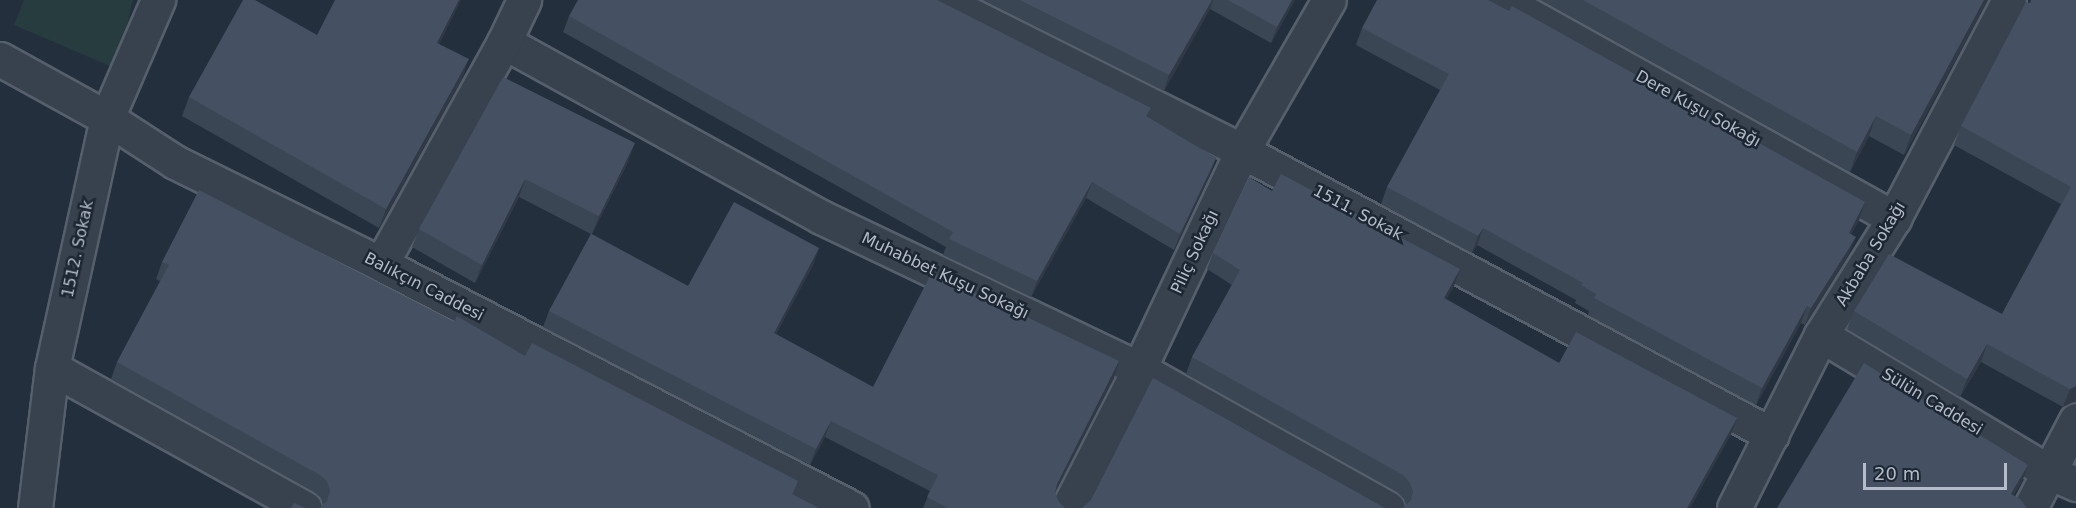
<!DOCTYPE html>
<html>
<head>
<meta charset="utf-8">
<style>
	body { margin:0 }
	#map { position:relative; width:2076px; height:508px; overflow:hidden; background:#242f3e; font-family:"DejaVu Sans",sans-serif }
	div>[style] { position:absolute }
	.green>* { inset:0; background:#263c3f }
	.roads { filter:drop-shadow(2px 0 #565f6c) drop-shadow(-2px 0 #565f6c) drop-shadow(0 2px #565f6c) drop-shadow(0 -2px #565f6c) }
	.minor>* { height:33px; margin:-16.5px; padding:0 16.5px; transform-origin:16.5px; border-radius:16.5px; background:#38414e }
	.wall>* { inset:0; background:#3b4654 }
	.shaded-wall>* { inset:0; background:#303945 }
	.building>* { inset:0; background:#455162 }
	span { translate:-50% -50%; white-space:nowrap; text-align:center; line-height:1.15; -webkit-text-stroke:5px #1d2633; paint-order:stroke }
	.street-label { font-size:16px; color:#b4bcc9 }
	.scale { position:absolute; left:1863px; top:463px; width:144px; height:27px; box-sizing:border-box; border:3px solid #b4bcc9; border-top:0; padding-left:8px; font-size:18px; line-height:21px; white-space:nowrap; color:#b4bcc9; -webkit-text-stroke:4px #1d2633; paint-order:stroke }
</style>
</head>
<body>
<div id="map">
	<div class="green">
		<div style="clip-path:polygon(24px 0,133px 0,119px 59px,110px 66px,14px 25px)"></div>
	</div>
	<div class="roads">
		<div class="minor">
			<div style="left:941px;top:0;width:337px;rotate:26.6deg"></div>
			<div style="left:1242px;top:151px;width:601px;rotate:28.18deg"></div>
			<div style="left:1502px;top:0;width:449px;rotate:29.1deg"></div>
			<div style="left:504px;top:42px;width:362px;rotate:28.9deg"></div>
			<div style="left:821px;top:217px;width:352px;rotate:25.5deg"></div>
			<div style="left:1139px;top:369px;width:285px;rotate:29.2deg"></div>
			<div style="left:0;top:59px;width:122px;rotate:28.9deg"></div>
			<div style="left:107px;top:118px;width:81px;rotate:32.9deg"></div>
			<div style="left:175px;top:162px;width:230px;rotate:26.3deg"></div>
			<div style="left:381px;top:264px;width:530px;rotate:27.39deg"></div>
			<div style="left:381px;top:264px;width:254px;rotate:-61deg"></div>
			<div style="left:504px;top:42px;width:47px;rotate:-64.5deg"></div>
			<div style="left:1821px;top:335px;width:266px;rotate:31deg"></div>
			<div style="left:2049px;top:472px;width:30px;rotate:24deg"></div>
			<div style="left:52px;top:368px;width:289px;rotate:29deg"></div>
			<div style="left:35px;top:508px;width:141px;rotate:-83.1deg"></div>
			<div style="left:52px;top:368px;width:256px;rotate:-77.6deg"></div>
			<div style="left:107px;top:118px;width:129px;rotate:-66.6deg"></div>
			<div style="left:1068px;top:508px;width:156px;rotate:-62.9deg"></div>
			<div style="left:1139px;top:369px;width:241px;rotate:-64.7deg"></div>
			<div style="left:1242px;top:151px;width:174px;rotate:-60.1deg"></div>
			<div style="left:1734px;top:508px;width:194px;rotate:-63.3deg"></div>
			<div style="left:1821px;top:335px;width:138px;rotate:-58deg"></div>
			<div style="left:1894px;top:218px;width:246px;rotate:-62.2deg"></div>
			<div style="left:2030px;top:508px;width:99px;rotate:-62.4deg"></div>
		</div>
	</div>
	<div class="wall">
		<div style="clip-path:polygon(983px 0,1295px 0,1271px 43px,1210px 9px,1164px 91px)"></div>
		<div style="clip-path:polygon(1541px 0,1988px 0,1904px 155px,1869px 136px,1850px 172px)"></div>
		<div style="clip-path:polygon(2076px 0,2076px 402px,2075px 401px,2063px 407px,1981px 362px,1960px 397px,1847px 329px,1854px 311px,2002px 314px,2061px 204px,1954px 145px,1961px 126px)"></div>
		<div style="clip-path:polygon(569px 16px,1148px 117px,1216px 158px,1210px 174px,1174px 250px,1086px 198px,1031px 297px,943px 255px,946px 247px,563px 32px)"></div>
		<div style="clip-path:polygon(1362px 28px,1865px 202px,1859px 220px,1851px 234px,1849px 254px,1805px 325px,1801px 323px,1756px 405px,1588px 315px,1589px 311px,1575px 303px,1576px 300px,1477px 245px,1472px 253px,1381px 204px,1387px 187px,1440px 90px,1356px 45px)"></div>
		<div style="clip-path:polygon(317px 35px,439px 44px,462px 79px,379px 228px,182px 116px,189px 97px)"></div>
		<div style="clip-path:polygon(503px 77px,628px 162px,592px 234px,688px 286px,819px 248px,813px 265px,776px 334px,873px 387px,1114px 378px,1056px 491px,1055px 493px,1059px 502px,1065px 508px,923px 508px,930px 491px,825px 437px,810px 465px,543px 327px,549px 311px,591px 234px,519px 197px,475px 283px,412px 247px,419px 229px)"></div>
		<div style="clip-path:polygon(1272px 191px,1460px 269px,1454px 286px,1446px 299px,1559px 363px,1737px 418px,1731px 434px,1690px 508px,1403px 508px,1406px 505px,1404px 499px,1397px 492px,1186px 374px,1192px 357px,1232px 285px,1207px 269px,1213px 253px)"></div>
		<div style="clip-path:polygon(162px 262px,454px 322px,525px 356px,798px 481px,793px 495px,321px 507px,323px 505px,321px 498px,314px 492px,111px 379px,117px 362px,160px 281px,156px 279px)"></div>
	</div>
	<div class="shaded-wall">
		<div style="clip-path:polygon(459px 0,461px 0,430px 63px,437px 43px)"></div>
		<div style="clip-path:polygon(1212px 0,1213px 0,1210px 9px,1164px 91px,1169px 75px)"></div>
		<div style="clip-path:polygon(1292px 0,1295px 0,1271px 43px,1277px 27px)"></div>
		<div style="clip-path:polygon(1984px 0,1988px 0,1904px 155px,1911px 135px)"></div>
		<div style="clip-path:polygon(469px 59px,462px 79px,379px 228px,386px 209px)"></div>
		<div style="clip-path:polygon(1876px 116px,1869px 136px,1850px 172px,1857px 152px)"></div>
		<div style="clip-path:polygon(635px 143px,628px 162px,592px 234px,599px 216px)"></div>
		<div style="clip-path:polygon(1216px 158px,1210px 174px,1174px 250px,1180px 234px)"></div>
		<div style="clip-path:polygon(525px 179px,519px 197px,475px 283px,482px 265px)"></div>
		<div style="clip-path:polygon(1092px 182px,1086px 198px,1031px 297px,1037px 281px)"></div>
		<div style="clip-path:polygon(1865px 202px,1859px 220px,1842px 250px,1849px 233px)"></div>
		<div style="clip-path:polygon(1483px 228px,1477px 245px,1472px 253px,1478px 236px)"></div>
		<div style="clip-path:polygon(1856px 237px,1849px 254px,1805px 325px,1811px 308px)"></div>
		<div style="clip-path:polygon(819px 248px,813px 265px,768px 349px,774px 333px)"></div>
		<div style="clip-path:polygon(1460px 269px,1454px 286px,1438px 314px,1444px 298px)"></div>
		<div style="clip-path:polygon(1807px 306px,1801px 323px,1756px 405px,1762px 388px)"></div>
		<div style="clip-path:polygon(1987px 344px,1981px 362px,1960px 397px,1967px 379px)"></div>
		<div style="clip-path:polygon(1119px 361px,1114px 378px,1051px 500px,1057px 484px)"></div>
		<div style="clip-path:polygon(2076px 386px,2076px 398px,2075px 401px,2063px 407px,2070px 389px)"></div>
		<div style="clip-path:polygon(1737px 418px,1731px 434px,1690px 508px,1687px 508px)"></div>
		<div style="clip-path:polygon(831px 421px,825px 437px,810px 465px,816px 449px)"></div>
		<div style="clip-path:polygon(2028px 465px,2022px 482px,2006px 508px,2011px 494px)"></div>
	</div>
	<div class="building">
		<div style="clip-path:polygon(243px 0,255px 0,317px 35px,335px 0,459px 0,437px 43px,469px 59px,386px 209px,189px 97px)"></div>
		<div style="clip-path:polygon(578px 0,937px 0,1151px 108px,1146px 116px,1216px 158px,1180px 234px,1092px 182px,1037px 281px,949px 239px,953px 232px,569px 16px)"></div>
		<div style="clip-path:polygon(1020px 0,1212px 0,1169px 75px)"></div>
		<div style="clip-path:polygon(1228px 0,1292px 0,1277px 27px)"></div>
		<div style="clip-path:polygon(1377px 0,1488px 0,1509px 11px,1512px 6px,1865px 202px,1849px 233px,1856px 237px,1811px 308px,1807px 306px,1762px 388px,1594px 298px,1596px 294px,1581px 285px,1583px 283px,1483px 228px,1478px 236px,1387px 187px,1449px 74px,1362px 28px)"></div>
		<div style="clip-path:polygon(1583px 0,1984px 0,1911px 135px,1876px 116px,1857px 152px)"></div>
		<div style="clip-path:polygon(2031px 0,2076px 0,2076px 386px,2070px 389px,1987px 344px,1967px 379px,1854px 311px,1889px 254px,2002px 314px,2071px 187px,1961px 126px,2026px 2px,2030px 3px)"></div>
		<div style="clip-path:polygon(503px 77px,635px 143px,599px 216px,525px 179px,482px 265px,419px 229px)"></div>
		<div style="clip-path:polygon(1281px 174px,1460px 269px,1444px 298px,1559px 363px,1576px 332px,1737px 418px,1687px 508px,1403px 508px,1411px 500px,1413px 491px,1410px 483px,1403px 475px,1192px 357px,1240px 270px,1213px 253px,1249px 177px,1272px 191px)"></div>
		<div style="clip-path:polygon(199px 190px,454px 322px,457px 316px,525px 356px,532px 343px,798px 481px,792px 494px,819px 508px,318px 508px,321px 507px,327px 501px,330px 491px,327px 481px,320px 475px,117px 362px,169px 265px,162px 262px)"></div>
		<div style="clip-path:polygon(734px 202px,819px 248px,774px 333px,873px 387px,932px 272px,1119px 361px,1057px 484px,1055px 493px,1059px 502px,1065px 508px,948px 508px,927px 497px,938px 475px,831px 421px,816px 449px,549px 311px,591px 234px,688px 286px)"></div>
		<div style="clip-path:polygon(1864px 363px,2028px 465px,2011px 494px,2019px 498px,2027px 508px,2032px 508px,1777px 508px)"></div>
		<div style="clip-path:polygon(1153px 378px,1385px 508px,1082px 508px,1091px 500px)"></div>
		<div style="clip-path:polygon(294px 503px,306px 508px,291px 508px)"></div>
	</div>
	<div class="street-label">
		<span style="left:1698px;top:109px;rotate:29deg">Dere Kuşu Sokağı</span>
		<span style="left:1358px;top:213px;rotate:28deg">1511. Sokak</span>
		<span style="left:78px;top:249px;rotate:-78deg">1512. Sokak</span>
		<span style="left:1195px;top:252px;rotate:-65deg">Piliç Sokağı</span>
		<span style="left:1871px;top:254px;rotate:-59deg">Akbaba Sokağı</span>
		<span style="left:945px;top:276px;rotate:25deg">Muhabbet Kuşu Sokağı</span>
		<span style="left:424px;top:287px;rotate:27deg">Balıkçın Caddesi</span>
		<span style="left:1932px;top:402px;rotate:31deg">Sülün Caddesi</span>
	</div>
	<div class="scale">20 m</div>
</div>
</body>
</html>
